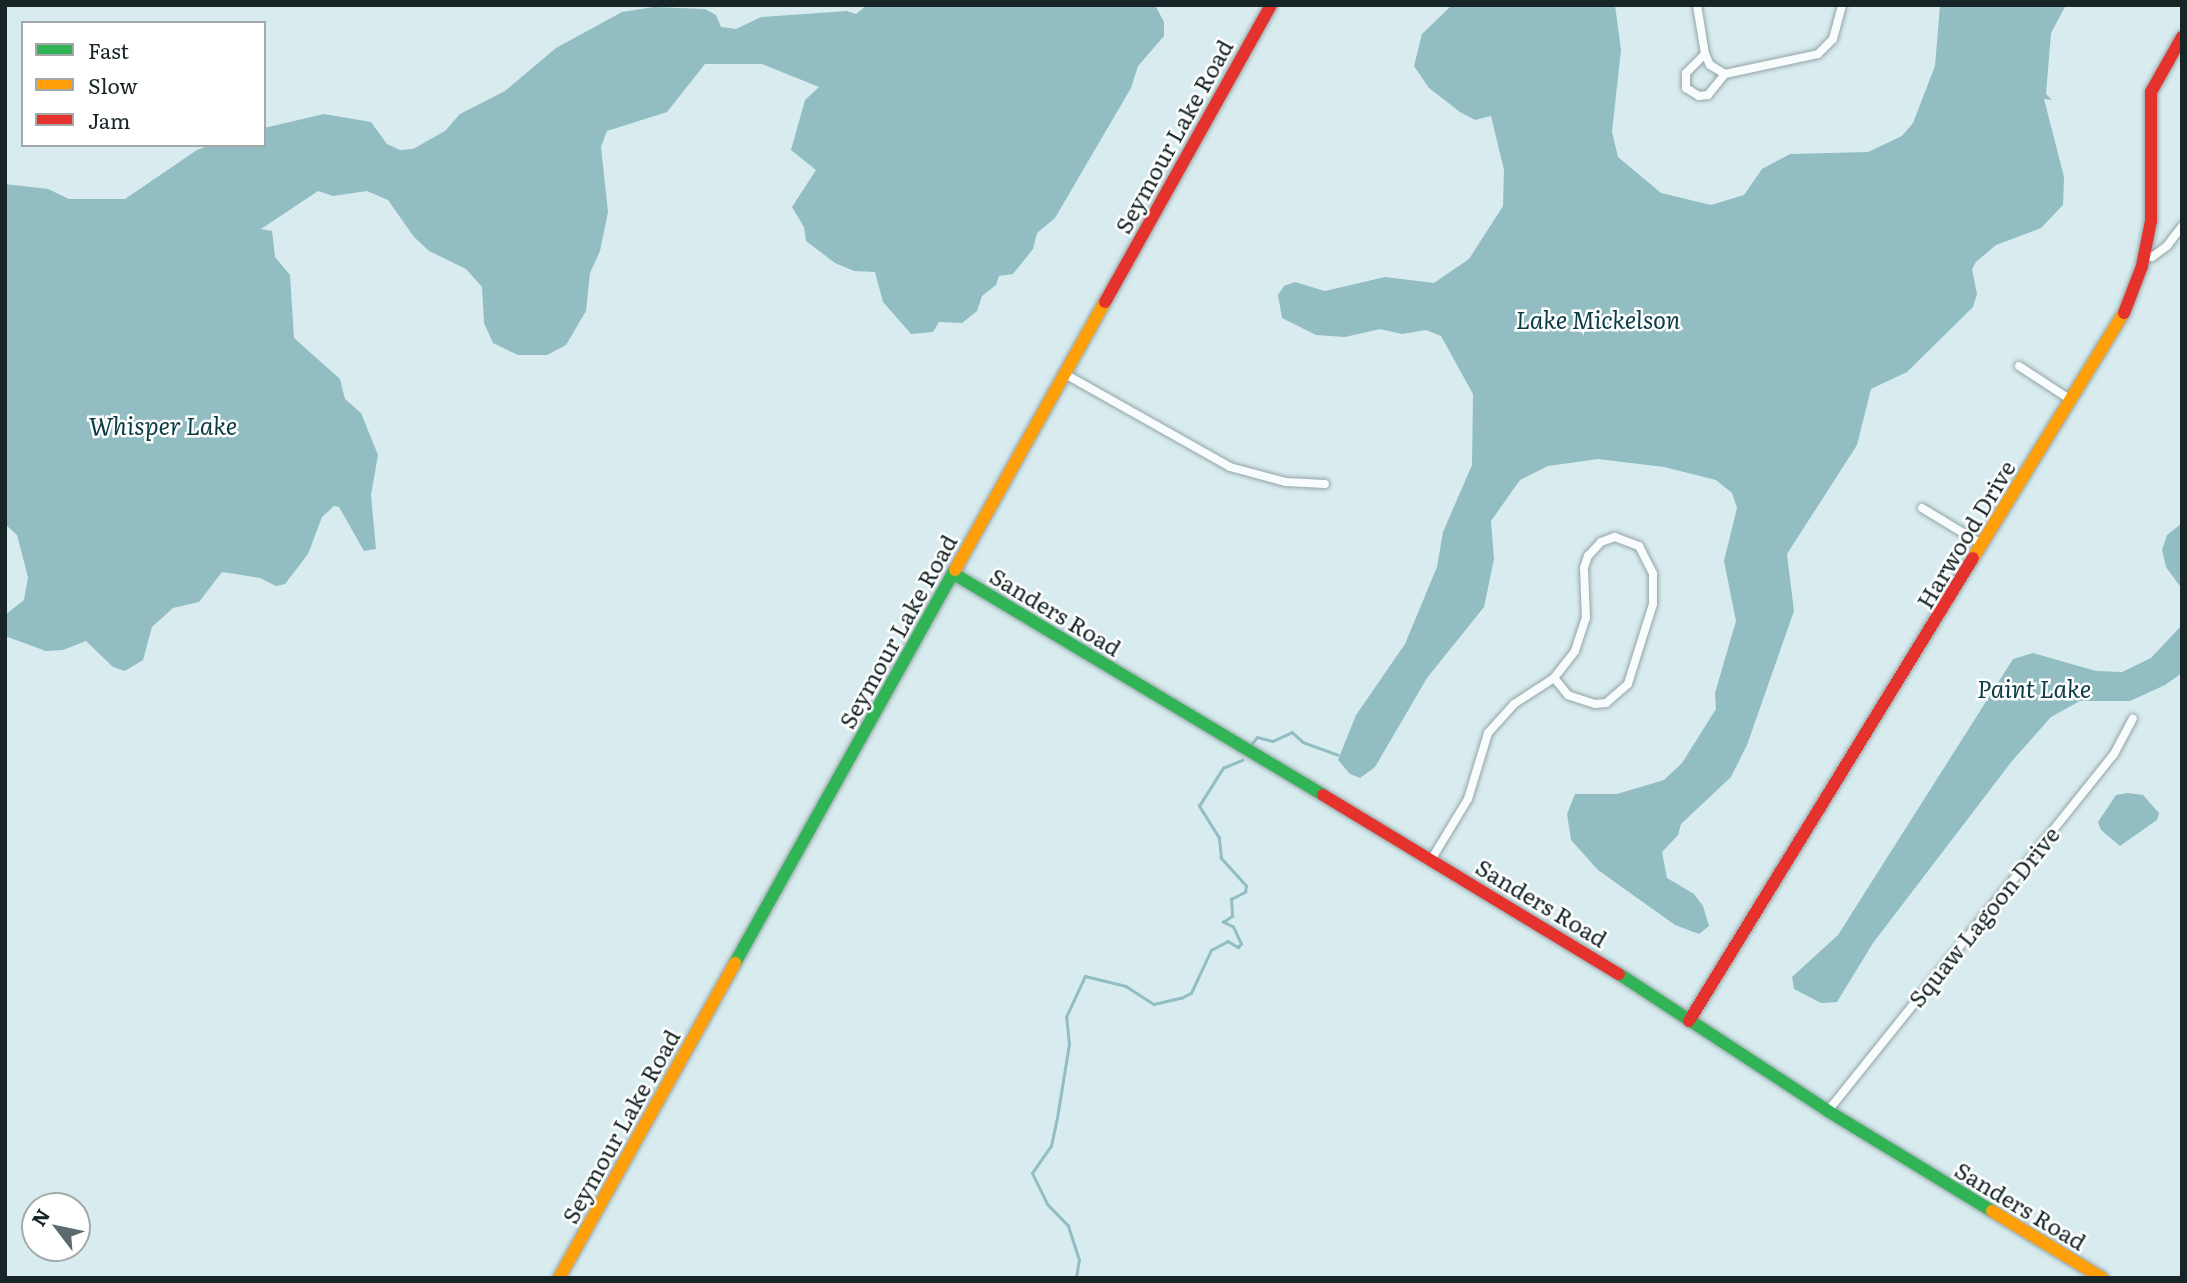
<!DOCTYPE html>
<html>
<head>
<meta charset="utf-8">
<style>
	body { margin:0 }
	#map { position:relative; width:2187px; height:1283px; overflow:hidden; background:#d8ecef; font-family:Literata,serif }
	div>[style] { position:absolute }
	.water>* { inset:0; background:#92bdc2 }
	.stream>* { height:2.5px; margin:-1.25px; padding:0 1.25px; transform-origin:1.25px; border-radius:1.25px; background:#92bdc2 }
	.roads { filter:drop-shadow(0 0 2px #94a4a6) drop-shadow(0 0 2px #94a4a6) }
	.street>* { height:8px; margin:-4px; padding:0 4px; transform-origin:4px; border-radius:4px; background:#f9fcfd }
	.fast>* { height:12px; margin:-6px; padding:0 6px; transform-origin:6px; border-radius:6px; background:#30b455 }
	.slow>* { height:12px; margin:-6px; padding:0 6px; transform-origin:6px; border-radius:6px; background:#ff9f0a }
	.jam>* { height:12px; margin:-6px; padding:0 6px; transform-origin:6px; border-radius:6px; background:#e5322d }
	span { translate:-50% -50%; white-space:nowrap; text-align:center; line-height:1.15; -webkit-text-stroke:5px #fff; paint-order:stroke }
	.street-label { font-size:23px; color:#182527 }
	.water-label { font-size:24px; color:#0b3e44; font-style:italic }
	.frame { position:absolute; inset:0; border:7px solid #182527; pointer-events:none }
	.legend { position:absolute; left:21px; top:21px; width:245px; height:126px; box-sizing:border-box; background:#fff; border:2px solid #a3a8a9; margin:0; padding:9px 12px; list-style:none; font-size:21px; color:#182527 }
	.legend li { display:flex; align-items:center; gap:14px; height:35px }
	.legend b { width:35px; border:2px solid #a3a8a9 }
	.north { position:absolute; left:21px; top:1192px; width:70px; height:70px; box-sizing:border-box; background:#fff; border:2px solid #a3a8a9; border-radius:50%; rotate:302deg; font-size:19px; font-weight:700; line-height:28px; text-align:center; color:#182527 }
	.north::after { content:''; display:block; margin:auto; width:24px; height:32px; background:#5b6b6d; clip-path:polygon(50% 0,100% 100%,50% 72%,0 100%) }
</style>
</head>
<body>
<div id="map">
	<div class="water">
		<div style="clip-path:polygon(867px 5px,1155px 5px,1164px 22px,1164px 36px,1138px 66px,1131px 88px,1055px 218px,1037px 233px,1033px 249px,1013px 274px,999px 276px,996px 285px,982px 296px,977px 311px,962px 323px,939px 322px,933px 332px,911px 334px,883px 302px,875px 272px,854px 271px,835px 263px,806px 241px,804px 227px,792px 207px,816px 170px,791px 150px,805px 100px,819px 87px,762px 64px,705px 64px,667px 112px,607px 131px,601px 147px,608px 212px,600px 251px,590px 273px,586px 311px,566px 345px,547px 355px,518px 355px,493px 343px,484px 323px,482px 287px,466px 269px,429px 251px,414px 237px,388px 200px,367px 191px,333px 196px,318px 191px,261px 229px,272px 231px,275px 257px,290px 275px,294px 338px,340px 379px,345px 399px,361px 413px,378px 455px,371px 495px,376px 549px,364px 551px,339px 507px,334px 506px,322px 517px,308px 554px,285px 584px,276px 586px,260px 578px,222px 572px,199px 602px,173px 608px,152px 627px,143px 660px,125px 671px,113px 667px,86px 641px,63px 650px,46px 651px,5px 636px,5px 615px,24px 600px,28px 577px,17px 535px,5px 524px,5px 184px,48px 189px,69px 199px,125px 199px,197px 150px,210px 145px,264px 145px,264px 128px,324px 114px,371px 122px,387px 144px,400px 150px,413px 149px,445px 131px,460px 114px,505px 91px,556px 48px,622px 12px,654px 7px,705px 9px,716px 15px,721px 27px,736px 29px,761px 17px,847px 11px,856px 14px)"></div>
		<div style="clip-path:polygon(1452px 5px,1615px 5px,1621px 50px,1612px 132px,1618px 157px,1661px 193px,1711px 205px,1744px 195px,1762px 169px,1790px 154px,1868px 152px,1902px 136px,1913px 123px,1935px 66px,1940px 5px,2066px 5px,2051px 33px,2046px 94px,2052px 100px,2044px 99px,2064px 177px,2063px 205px,2041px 228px,1996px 245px,1976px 262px,1972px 269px,1977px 294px,1973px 307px,1907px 372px,1871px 389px,1857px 445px,1787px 554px,1794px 611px,1747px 745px,1731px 777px,1681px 824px,1678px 835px,1662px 852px,1667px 878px,1694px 894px,1703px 906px,1709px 926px,1699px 934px,1675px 925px,1598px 870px,1571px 840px,1567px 814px,1575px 794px,1617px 794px,1664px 780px,1682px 763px,1716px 709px,1715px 693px,1736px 621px,1724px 561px,1737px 508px,1732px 493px,1716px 480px,1664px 467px,1598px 459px,1548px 466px,1520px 480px,1491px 521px,1494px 559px,1484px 607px,1427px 678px,1375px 767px,1360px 778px,1350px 774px,1338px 760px,1356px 715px,1405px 644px,1437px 567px,1443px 532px,1472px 465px,1473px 394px,1441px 336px,1426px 330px,1402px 334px,1380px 329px,1345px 337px,1316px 335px,1282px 318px,1278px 295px,1284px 286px,1295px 282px,1325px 291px,1385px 277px,1434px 283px,1469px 259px,1503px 206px,1504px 170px,1491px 116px,1475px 120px,1460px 112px,1429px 88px,1414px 66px,1422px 34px)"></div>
		<div style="clip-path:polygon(2182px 523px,2182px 589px,2166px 567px,2162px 550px,2167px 535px)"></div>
		<div style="clip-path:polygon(2182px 625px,2182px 673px,2165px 685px,2130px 701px,2080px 701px,2051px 717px,2012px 761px,1873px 943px,1837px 1002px,1821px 1003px,1794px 989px,1792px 977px,1838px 935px,2013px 659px,2033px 653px,2096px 671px,2122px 672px,2151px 658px)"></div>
		<div style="clip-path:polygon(2128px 793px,2143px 795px,2159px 813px,2157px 820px,2120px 846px,2101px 830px,2098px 822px,2116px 795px)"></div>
	</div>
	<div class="stream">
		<div style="left:1250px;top:746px;width:11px;rotate:-52deg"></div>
		<div style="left:1257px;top:737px;width:16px;rotate:14deg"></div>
		<div style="left:1273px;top:741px;width:21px;rotate:-25deg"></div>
		<div style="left:1292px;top:732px;width:15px;rotate:42deg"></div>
		<div style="left:1303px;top:742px;width:37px;rotate:20deg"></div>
		<div style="left:1076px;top:1278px;width:18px;rotate:-81deg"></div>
		<div style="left:1079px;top:1260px;width:36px;rotate:-108deg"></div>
		<div style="left:1068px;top:1226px;width:30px;rotate:-134deg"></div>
		<div style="left:1047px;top:1204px;width:34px;rotate:-116deg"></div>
		<div style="left:1032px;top:1173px;width:33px;rotate:-55deg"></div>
		<div style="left:1051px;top:1146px;width:29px;rotate:-78deg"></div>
		<div style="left:1057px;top:1118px;width:75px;rotate:-80.8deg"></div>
		<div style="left:1069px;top:1044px;width:27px;rotate:-96deg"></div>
		<div style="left:1066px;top:1017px;width:45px;rotate:-65.1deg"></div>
		<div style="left:1085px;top:976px;width:42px;rotate:13.7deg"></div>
		<div style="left:1126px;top:986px;width:33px;rotate:33deg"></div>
		<div style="left:1154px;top:1004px;width:28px;rotate:-13deg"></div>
		<div style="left:1181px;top:998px;width:11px;rotate:-27deg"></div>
		<div style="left:1191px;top:993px;width:47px;rotate:-65.1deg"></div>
		<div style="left:1211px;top:950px;width:19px;rotate:-28deg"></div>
		<div style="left:1228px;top:941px;width:12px;rotate:31deg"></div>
		<div style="left:1238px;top:947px;width:4px;rotate:-45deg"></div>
		<div style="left:1241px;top:944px;width:19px;rotate:-115deg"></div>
		<div style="left:1233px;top:927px;width:11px;rotate:-153deg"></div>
		<div style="left:1223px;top:922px;width:11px;rotate:-34deg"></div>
		<div style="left:1232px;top:916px;width:17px;rotate:-93deg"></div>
		<div style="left:1231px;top:899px;width:16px;rotate:-27deg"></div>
		<div style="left:1245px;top:892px;width:6px;rotate:-81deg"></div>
		<div style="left:1246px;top:886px;width:38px;rotate:-132deg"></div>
		<div style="left:1221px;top:858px;width:20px;rotate:-96deg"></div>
		<div style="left:1219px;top:838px;width:38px;rotate:-122deg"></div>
		<div style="left:1199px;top:806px;width:45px;rotate:-57.7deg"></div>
		<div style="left:1223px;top:768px;width:21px;rotate:-23deg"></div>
	</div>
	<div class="roads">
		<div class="street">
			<div style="left:1697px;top:5px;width:50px;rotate:80.7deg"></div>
			<div style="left:1705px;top:54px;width:12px;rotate:66deg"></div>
			<div style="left:1710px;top:65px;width:17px;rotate:31deg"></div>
			<div style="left:1725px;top:74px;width:95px;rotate:-12.1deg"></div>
			<div style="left:1818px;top:54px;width:21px;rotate:-45deg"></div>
			<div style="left:1833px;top:39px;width:35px;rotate:-75deg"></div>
			<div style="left:1705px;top:54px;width:27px;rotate:135deg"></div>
			<div style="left:1686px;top:73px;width:15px;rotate:90deg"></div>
			<div style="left:1686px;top:88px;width:15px;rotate:32deg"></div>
			<div style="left:1699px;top:96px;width:9px;rotate:-6deg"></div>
			<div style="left:1708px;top:95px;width:27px;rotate:-51deg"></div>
			<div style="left:2144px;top:256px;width:8px;rotate:7deg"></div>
			<div style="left:2152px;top:257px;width:19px;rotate:-36deg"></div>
			<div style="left:2167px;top:246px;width:25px;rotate:-53deg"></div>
			<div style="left:2019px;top:366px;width:62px;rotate:33.2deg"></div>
			<div style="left:1065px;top:374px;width:189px;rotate:29.4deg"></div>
			<div style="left:1230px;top:467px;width:58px;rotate:15deg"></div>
			<div style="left:1286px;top:482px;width:39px;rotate:3deg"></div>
			<div style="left:1922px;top:508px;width:71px;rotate:31.2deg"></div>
			<div style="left:1431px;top:860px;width:71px;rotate:-58.8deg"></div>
			<div style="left:1468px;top:799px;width:69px;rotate:-73.1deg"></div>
			<div style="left:1488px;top:733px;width:39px;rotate:-48deg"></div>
			<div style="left:1514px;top:704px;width:48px;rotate:-33deg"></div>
			<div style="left:1554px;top:678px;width:34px;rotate:-52deg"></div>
			<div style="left:1575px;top:651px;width:35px;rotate:-72deg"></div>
			<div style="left:1586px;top:618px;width:50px;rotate:-92.3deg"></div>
			<div style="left:1584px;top:568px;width:13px;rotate:-72deg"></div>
			<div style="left:1588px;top:556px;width:19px;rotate:-47deg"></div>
			<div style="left:1601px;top:542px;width:15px;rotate:-20deg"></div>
			<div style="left:1615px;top:537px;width:26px;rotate:21deg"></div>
			<div style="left:1639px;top:546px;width:31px;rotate:63deg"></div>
			<div style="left:1653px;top:574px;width:30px;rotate:90deg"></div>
			<div style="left:1653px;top:604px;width:84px;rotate:107.4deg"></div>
			<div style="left:1628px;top:684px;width:29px;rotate:139deg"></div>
			<div style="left:1606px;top:703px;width:11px;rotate:175deg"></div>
			<div style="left:1595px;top:704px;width:28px;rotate:-162deg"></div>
			<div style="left:1568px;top:695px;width:22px;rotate:-129deg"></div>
			<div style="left:1828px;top:1111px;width:457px;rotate:-51.3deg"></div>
			<div style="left:2114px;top:754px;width:40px;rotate:-62deg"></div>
		</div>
		<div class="fast">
			<div style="left:954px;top:574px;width:430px;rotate:30.9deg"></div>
			<div style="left:735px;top:963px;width:450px;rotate:-60.8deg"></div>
			<div style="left:1619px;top:974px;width:250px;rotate:33.2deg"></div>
			<div style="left:1828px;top:1111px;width:192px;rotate:31.4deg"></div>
		</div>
		<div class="slow">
			<div style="left:1973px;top:558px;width:288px;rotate:-58.4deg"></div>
			<div style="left:955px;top:570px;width:307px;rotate:-60.8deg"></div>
			<div style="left:1992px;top:1211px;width:129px;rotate:31.3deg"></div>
			<div style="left:559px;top:1278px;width:361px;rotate:-60.8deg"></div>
		</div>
		<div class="jam">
			<div style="left:1105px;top:302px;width:340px;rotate:-60.8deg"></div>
			<div style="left:2124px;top:313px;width:50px;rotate:-69deg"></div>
			<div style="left:2142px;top:266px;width:46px;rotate:-78.7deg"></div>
			<div style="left:2151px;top:221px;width:129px;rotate:-90deg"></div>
			<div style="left:2151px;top:92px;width:63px;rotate:-60.6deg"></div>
			<div style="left:1323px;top:795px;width:346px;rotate:31.2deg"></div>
			<div style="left:1689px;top:1021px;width:543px;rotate:-58.48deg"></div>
		</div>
	</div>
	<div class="street-label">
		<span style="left:1173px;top:136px;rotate:-61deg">Seymour Lake Road</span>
		<span style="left:1965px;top:534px;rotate:-59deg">Harwood Drive</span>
		<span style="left:1056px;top:611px;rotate:31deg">Sanders Road</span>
		<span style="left:897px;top:631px;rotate:-61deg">Seymour Lake Road</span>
		<span style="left:1542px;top:902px;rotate:31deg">Sanders Road</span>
		<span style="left:1983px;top:916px;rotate:-51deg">Squaw Lagoon Drive</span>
		<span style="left:620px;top:1126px;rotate:-61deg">Seymour Lake Road</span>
		<span style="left:2021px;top:1205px;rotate:31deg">Sanders Road</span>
	</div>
	<div class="water-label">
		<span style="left:1598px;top:319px">Lake Mickelson</span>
		<span style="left:163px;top:425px">Whisper Lake</span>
		<span style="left:2034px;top:688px">Paint Lake</span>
	</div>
	<div class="frame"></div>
	<ul class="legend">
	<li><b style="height:9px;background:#30b455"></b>Fast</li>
	<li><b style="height:9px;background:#ff9f0a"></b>Slow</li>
	<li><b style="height:9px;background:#e5322d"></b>Jam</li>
	</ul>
	<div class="north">N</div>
</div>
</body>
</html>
